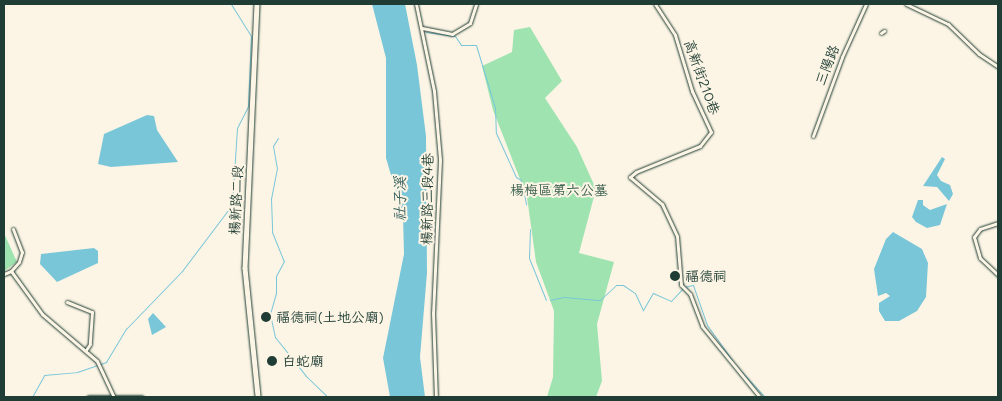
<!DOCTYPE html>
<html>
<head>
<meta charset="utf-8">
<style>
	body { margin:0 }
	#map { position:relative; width:1002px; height:401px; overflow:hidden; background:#fcf5e5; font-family:Mali,"LXGW WenKai TC",sans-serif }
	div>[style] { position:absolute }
	.green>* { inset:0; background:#9fe4b0 }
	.water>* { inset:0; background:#7ac6d9 }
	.stream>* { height:1px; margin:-0.5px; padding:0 0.5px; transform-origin:0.5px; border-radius:0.5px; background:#7ac6d9 }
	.roads { filter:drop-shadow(0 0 1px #1f3d34) drop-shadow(0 0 1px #1f3d34) }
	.minor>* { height:3px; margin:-1.5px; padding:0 1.5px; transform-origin:1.5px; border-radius:1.5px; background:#fcf5e5 }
	.secondary>* { height:4.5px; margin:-2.25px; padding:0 2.25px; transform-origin:2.25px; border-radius:2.25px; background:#fcf5e5 }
	.dots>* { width:14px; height:14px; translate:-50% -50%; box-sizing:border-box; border:2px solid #fcf5e5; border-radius:50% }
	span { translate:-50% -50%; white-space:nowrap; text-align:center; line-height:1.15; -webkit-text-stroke:4px #fcf5e5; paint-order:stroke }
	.street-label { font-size:14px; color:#1f3d34 }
	.park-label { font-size:14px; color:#395e4d }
	.poi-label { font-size:14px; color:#1f3d34 }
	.left { translate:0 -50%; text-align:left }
	.water-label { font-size:15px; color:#365f5d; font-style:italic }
	.frame { position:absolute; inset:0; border:5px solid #1f3d34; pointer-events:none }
</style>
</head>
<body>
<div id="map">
	<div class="green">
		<div style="clip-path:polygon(530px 27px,562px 81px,545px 98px,577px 147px,596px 189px,579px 253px,614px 262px,597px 324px,602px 381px,596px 397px,547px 397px,553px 377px,554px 311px,536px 262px,527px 197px,493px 110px,482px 66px,512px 52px,514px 30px)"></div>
		<div style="clip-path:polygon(4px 233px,17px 262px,4px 271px)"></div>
	</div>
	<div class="water">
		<div style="clip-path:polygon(372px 4px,405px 4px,417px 65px,426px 136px,427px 273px,420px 357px,425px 397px,390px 397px,383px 358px,404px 254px,403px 216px,386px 158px,386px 58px)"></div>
		<div style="clip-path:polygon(147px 115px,154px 116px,157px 130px,178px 162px,111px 167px,98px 164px,104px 134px)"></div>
		<div style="clip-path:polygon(942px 157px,945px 159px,937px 175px,941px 181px,950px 185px,953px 194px,949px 201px,937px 187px,923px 186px)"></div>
		<div style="clip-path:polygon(918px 200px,923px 200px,923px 205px,930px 210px,947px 204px,940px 225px,927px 228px,916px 222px,912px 217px)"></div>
		<div style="clip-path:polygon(893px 232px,922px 249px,928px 263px,926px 297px,917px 311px,899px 321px,885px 321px,879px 311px,879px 303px,890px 296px,886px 293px,878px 296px,874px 269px,886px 239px)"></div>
		<div style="clip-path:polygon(94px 248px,98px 251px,98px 263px,57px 282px,40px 264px,41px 254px)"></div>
		<div style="clip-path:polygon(153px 313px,166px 327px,152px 335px,148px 319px)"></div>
	</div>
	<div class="stream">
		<div style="left:426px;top:32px;width:29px;rotate:8deg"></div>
		<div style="left:455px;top:36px;width:11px;rotate:56deg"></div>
		<div style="left:461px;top:45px;width:15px"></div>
		<div style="left:476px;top:45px;width:66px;rotate:73.2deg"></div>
		<div style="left:495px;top:108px;width:25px;rotate:88deg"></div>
		<div style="left:496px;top:133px;width:48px;rotate:65.6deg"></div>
		<div style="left:516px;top:177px;width:6px;rotate:31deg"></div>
		<div style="left:521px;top:180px;width:25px;rotate:78deg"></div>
		<div style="left:278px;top:138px;width:9px;rotate:122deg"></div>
		<div style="left:273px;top:146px;width:22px;rotate:80deg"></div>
		<div style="left:277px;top:168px;width:31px;rotate:101deg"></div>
		<div style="left:271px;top:198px;width:34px;rotate:88deg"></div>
		<div style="left:272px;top:232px;width:31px;rotate:68deg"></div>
		<div style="left:284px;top:261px;width:17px;rotate:118deg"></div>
		<div style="left:276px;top:276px;width:17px;rotate:90deg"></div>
		<div style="left:276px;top:293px;width:22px;rotate:106deg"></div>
		<div style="left:270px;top:314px;width:24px;rotate:78deg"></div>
		<div style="left:275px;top:337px;width:50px;rotate:51.5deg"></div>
		<div style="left:306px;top:376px;width:30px;rotate:44deg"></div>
		<div style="left:530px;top:229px;width:29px;rotate:92deg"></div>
		<div style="left:529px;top:258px;width:45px;rotate:68deg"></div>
		<div style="left:550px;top:300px;width:14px;rotate:-12deg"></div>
		<div style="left:564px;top:297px;width:36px;rotate:5deg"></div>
		<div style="left:600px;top:300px;width:22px;rotate:-43deg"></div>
		<div style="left:616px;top:285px;width:7px"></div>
		<div style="left:623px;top:285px;width:14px;rotate:34deg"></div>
		<div style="left:635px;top:293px;width:19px;rotate:65deg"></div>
		<div style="left:643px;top:310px;width:20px;rotate:-60deg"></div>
		<div style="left:653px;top:293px;width:20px;rotate:24deg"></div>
		<div style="left:671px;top:301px;width:19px;rotate:-47deg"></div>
		<div style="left:684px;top:287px;width:9px;rotate:-13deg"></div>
		<div style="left:693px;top:285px;width:42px;rotate:70.7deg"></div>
		<div style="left:707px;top:325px;width:43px;rotate:54.5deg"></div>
		<div style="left:737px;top:367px;width:41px;rotate:47deg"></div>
		<div style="left:32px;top:397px;width:25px;rotate:-61deg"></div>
		<div style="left:44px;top:375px;width:33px;rotate:-5deg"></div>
		<div style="left:77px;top:372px;width:31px;rotate:-19deg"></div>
		<div style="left:106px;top:362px;width:39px;rotate:-59deg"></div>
		<div style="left:126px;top:329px;width:81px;rotate:-46deg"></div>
		<div style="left:182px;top:271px;width:83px;rotate:-52.9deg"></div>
		<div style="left:232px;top:205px;width:77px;rotate:-86.3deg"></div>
		<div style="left:237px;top:128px;width:25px;rotate:-63deg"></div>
		<div style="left:248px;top:106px;width:70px;rotate:-87.5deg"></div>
		<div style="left:251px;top:36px;width:38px;rotate:-122deg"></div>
	</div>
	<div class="roads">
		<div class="minor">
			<div style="left:416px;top:4px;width:89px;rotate:78.3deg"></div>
			<div style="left:434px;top:91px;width:69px;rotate:85deg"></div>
			<div style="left:440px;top:160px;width:153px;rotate:92.6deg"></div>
			<div style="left:433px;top:313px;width:84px;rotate:88deg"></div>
			<div style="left:655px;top:4px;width:37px;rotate:57deg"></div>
			<div style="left:675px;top:35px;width:59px;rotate:73.1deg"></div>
			<div style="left:692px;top:91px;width:45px;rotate:65.1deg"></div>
			<div style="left:711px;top:132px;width:18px;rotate:128deg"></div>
			<div style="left:700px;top:146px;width:69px;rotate:157.9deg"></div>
			<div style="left:636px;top:172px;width:8px;rotate:140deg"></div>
			<div style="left:630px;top:177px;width:42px;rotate:40.2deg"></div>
			<div style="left:662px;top:204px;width:35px;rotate:65deg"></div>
			<div style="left:677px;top:236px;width:49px;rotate:85.3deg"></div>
			<div style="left:681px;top:285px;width:13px;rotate:45deg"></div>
			<div style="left:690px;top:294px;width:34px;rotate:69deg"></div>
			<div style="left:702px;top:326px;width:92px;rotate:50.8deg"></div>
			<div style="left:906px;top:4px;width:47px;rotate:25.5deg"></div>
			<div style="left:948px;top:24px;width:43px;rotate:44.1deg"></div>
			<div style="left:979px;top:54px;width:23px;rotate:34deg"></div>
			<div style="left:422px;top:28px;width:31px;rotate:11deg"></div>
			<div style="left:452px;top:34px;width:21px;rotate:-31deg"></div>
			<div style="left:470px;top:23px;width:20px;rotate:-72deg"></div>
			<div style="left:881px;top:33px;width:4px;rotate:-34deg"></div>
			<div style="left:813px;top:136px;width:84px;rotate:-69.8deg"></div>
			<div style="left:842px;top:57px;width:58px;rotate:-65.6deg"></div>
			<div style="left:998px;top:223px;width:19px;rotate:162deg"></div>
			<div style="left:980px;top:229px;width:10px;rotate:127deg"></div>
			<div style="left:974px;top:237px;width:22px;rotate:74deg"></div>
			<div style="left:980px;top:258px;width:25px;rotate:43deg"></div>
			<div style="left:13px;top:229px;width:25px;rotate:69deg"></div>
			<div style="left:22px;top:252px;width:10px;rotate:107deg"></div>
			<div style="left:19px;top:262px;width:12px;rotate:132deg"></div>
			<div style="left:11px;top:271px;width:53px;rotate:54.2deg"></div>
			<div style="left:42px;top:314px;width:72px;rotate:40.5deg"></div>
			<div style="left:97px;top:361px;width:38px;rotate:65deg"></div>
			<div style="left:4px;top:274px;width:8px;rotate:-23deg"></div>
			<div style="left:67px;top:302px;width:27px;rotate:22deg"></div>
			<div style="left:92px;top:312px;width:32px;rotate:94deg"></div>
			<div style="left:90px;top:344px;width:7px;rotate:124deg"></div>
			<div style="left:88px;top:397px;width:54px"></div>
		</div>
		<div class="secondary">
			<div style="left:257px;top:4px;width:264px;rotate:92.6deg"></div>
			<div style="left:245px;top:268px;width:130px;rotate:84.2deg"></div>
		</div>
	</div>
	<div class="dots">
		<div style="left:675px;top:276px;background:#1f3d34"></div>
		<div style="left:266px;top:317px;background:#1f3d34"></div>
		<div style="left:272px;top:361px;background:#1f3d34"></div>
	</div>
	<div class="street-label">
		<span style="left:827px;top:65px;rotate:-69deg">三陽路</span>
		<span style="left:702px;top:77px;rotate:70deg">高新街210巷</span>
		<span style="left:427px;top:199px;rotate:-89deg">楊新路三段4巷</span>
		<span style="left:236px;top:200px;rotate:-87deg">楊新路二段</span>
	</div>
	<div class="park-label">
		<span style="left:559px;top:190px">楊梅區第六公墓</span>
	</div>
	<div class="poi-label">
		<span class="left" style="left:685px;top:276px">福德祠</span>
		<span class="left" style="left:276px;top:317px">福德祠(土地公廟)</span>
		<span class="left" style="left:282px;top:361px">白蛇廟</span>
	</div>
	<div class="water-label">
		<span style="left:400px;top:199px;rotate:-90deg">社子溪</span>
	</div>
	<div class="frame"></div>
</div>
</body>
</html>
